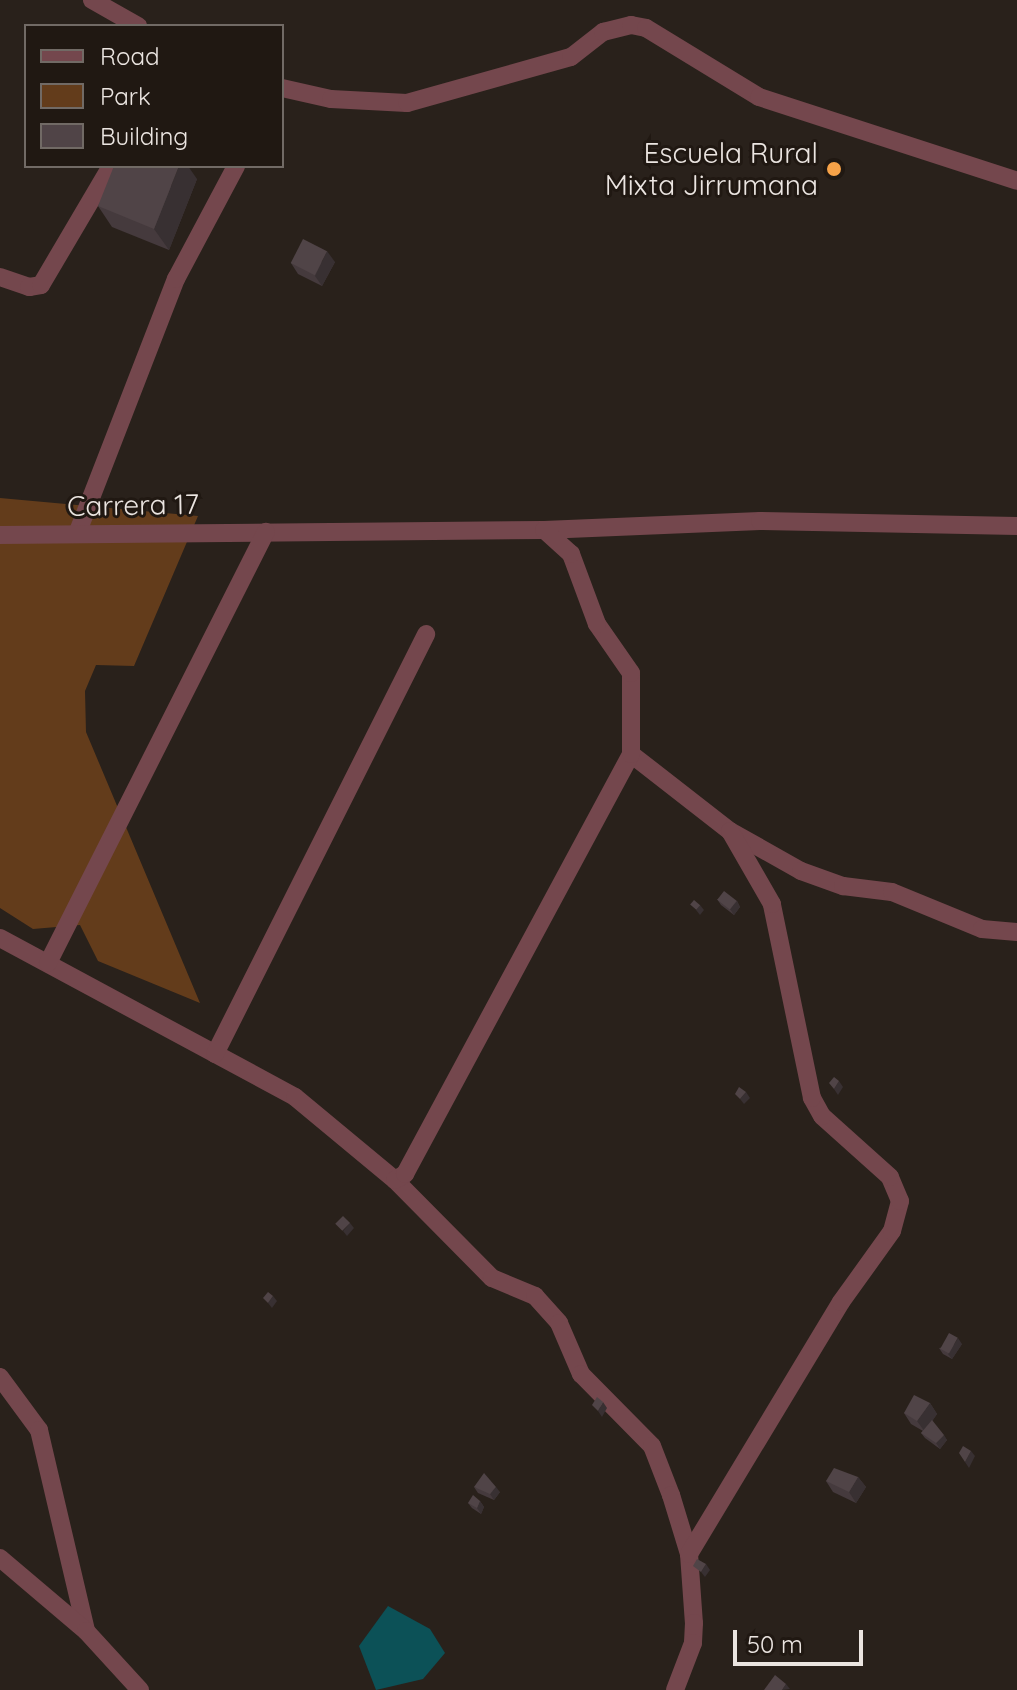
<!DOCTYPE html>
<html>
<head>
<meta charset="utf-8">
<style>
	body { margin:0 }
	#map { position:relative; width:1017px; height:1690px; overflow:hidden; background:#29211b; font-family:Quicksand,sans-serif }
	div>[style] { position:absolute }
	.green>* { inset:0; background:#633c1b }
	.water>* { inset:0; background:#0c5157 }
	.minor>* { height:18px; margin:-9px; padding:0 9px; transform-origin:9px; border-radius:9px; background:#74474d }
	.wall>* { inset:0; background:#453a3d }
	.shaded-wall>* { inset:0; background:#383032 }
	.building>* { inset:0; background:#504447; transform-origin:0 0 }
	.dots>* { width:22px; height:22px; translate:-50% -50%; box-sizing:border-box; border:4px solid #201812; border-radius:50% }
	span { translate:-50% -50%; white-space:nowrap; text-align:center; line-height:1.15; -webkit-text-stroke:6px #201812; paint-order:stroke }
	.poi-label { font-size:28px; color:#ebe5e1 }
	.right { translate:-100% -50%; text-align:right }
	.street-label { font-size:28px; color:#ebe5e1 }
	.legend { position:absolute; left:24px; top:24px; width:260px; height:144px; box-sizing:border-box; background:#201812; border:2px solid #716a65; margin:0; padding:10px 14px; list-style:none; font-size:24px; color:#ebe5e1 }
	.legend li { display:flex; align-items:center; gap:16px; height:40px }
	.legend b { width:40px; border:2px solid #716a65 }
	.scale { position:absolute; left:733px; top:1630px; width:130px; height:36px; box-sizing:border-box; border:4px solid #ebe5e1; border-top:0; padding-left:10px; font-size:24px; line-height:28px; white-space:nowrap; color:#ebe5e1; -webkit-text-stroke:6px #201812; paint-order:stroke }
</style>
</head>
<body>
<div id="map">
	<div class="green">
		<div style="clip-path:polygon(0 498px,198px 516px,134px 666px,96px 665px,85px 691px,86px 732px,200px 1003px,98px 961px,80px 925px,33px 929px,0 908px)"></div>
	</div>
	<div class="water">
		<div style="clip-path:polygon(388px 1606px,430px 1629px,445px 1653px,423px 1679px,376px 1690px,359px 1646px)"></div>
	</div>
	<div class="minor">
		<div style="left:92px;top:0;width:53px;rotate:29.5deg"></div>
		<div style="left:282px;top:88px;width:50px;rotate:12.7deg"></div>
		<div style="left:331px;top:99px;width:76px;rotate:3deg"></div>
		<div style="left:407px;top:103px;width:170px;rotate:-15.7deg"></div>
		<div style="left:571px;top:57px;width:41px;rotate:-38deg"></div>
		<div style="left:603px;top:32px;width:29px;rotate:-14deg"></div>
		<div style="left:631px;top:25px;width:15px;rotate:11deg"></div>
		<div style="left:646px;top:28px;width:132px;rotate:31.4deg"></div>
		<div style="left:759px;top:97px;width:271px;rotate:18deg"></div>
		<div style="left:0;top:277px;width:31px;rotate:19deg"></div>
		<div style="left:29px;top:287px;width:12px;rotate:-9deg"></div>
		<div style="left:41px;top:285px;width:138px;rotate:-59.5deg"></div>
		<div style="left:77px;top:534px;width:274px;rotate:-68.8deg"></div>
		<div style="left:176px;top:279px;width:128px;rotate:-62deg"></div>
		<div style="left:0;top:535px;width:544px;rotate:-0.53deg"></div>
		<div style="left:544px;top:530px;width:216px;rotate:-2.4deg"></div>
		<div style="left:760px;top:521px;width:257px;rotate:1.1deg"></div>
		<div style="left:631px;top:754px;width:125px;rotate:37.9deg"></div>
		<div style="left:730px;top:831px;width:81px;rotate:29.4deg"></div>
		<div style="left:801px;top:871px;width:45px;rotate:19.7deg"></div>
		<div style="left:843px;top:886px;width:49px;rotate:7deg"></div>
		<div style="left:892px;top:892px;width:97px;rotate:22.3deg"></div>
		<div style="left:982px;top:929px;width:35px;rotate:5deg"></div>
		<div style="left:0;top:938px;width:335px;rotate:28.3deg"></div>
		<div style="left:295px;top:1097px;width:130px;rotate:39.7deg"></div>
		<div style="left:395px;top:1180px;width:138px;rotate:45.3deg"></div>
		<div style="left:492px;top:1278px;width:47px;rotate:22.7deg"></div>
		<div style="left:535px;top:1296px;width:36px;rotate:48deg"></div>
		<div style="left:559px;top:1323px;width:56px;rotate:66.7deg"></div>
		<div style="left:581px;top:1374px;width:101px;rotate:45.4deg"></div>
		<div style="left:652px;top:1446px;width:53px;rotate:68.8deg"></div>
		<div style="left:671px;top:1495px;width:62px;rotate:73deg"></div>
		<div style="left:689px;top:1554px;width:69px;rotate:85.9deg"></div>
		<div style="left:694px;top:1623px;width:20px;rotate:93deg"></div>
		<div style="left:693px;top:1643px;width:50px;rotate:111deg"></div>
		<div style="left:48px;top:963px;width:483px;rotate:-63.2deg"></div>
		<div style="left:215px;top:1054px;width:470px;rotate:-63.3deg"></div>
		<div style="left:395px;top:1180px;width:12px;rotate:-31deg"></div>
		<div style="left:405px;top:1174px;width:477px;rotate:-61.7deg"></div>
		<div style="left:631px;top:754px;width:81px;rotate:-90deg"></div>
		<div style="left:631px;top:673px;width:60px;rotate:-124.8deg"></div>
		<div style="left:597px;top:624px;width:75px;rotate:-110.4deg"></div>
		<div style="left:571px;top:554px;width:36px;rotate:-138deg"></div>
		<div style="left:0;top:1377px;width:66px;rotate:53.7deg"></div>
		<div style="left:39px;top:1430px;width:206px;rotate:76.8deg"></div>
		<div style="left:689px;top:1554px;width:294px;rotate:-58.9deg"></div>
		<div style="left:841px;top:1302px;width:87px;rotate:-54.3deg"></div>
		<div style="left:892px;top:1231px;width:31px;rotate:-75deg"></div>
		<div style="left:900px;top:1201px;width:26px;rotate:-113deg"></div>
		<div style="left:890px;top:1177px;width:91px;rotate:-138.1deg"></div>
		<div style="left:822px;top:1116px;width:21px;rotate:-119deg"></div>
		<div style="left:812px;top:1098px;width:198px;rotate:-101.7deg"></div>
		<div style="left:772px;top:904px;width:84px;rotate:-119.9deg"></div>
		<div style="left:0;top:1558px;width:113px;rotate:40.3deg"></div>
		<div style="left:86px;top:1631px;width:80px;rotate:47.5deg"></div>
	</div>
	<div class="wall">
		<div style="clip-path:polygon(197px 179px,169px 250px,112px 227px,98px 206px)"></div>
		<div style="clip-path:polygon(335px 262px,322px 286px,298px 274px,291px 263px)"></div>
		<div style="clip-path:polygon(717px 899px,737px 901px,740px 907px,734px 915px,721px 905px)"></div>
		<div style="clip-path:polygon(962px 1344px,952px 1359px,943px 1354px,939px 1348px)"></div>
		<div style="clip-path:polygon(930px 1403px,937px 1414px,932px 1421px,947px 1440px,940px 1449px,925px 1438px,921px 1433px,923px 1431px,911px 1424px,904px 1413px)"></div>
		<div style="clip-path:polygon(858px 1477px,866px 1487px,856px 1503px,833px 1492px,826px 1481px)"></div>
		<div style="clip-path:polygon(474px 1487px,500px 1492px,494px 1500px,478px 1493px)"></div>
		<div style="clip-path:polygon(480px 1501px,484px 1507px,481px 1514px,472px 1508px,468px 1503px)"></div>
	</div>
	<div class="shaded-wall">
		<div style="clip-path:polygon(179px 166px,188px 166px,197px 179px,169px 250px,154px 229px)"></div>
		<div style="clip-path:polygon(327px 251px,335px 262px,322px 286px,315px 276px)"></div>
		<div style="clip-path:polygon(737px 901px,740px 907px,734px 915px,730px 909px)"></div>
		<div style="clip-path:polygon(700px 905px,704px 910px,700px 915px,696px 910px)"></div>
		<div style="clip-path:polygon(839px 1081px,843px 1087px,838px 1095px,834px 1089px)"></div>
		<div style="clip-path:polygon(746px 1092px,750px 1098px,744px 1104px,740px 1099px)"></div>
		<div style="clip-path:polygon(350px 1223px,354px 1228px,347px 1236px,343px 1231px)"></div>
		<div style="clip-path:polygon(273px 1296px,277px 1301px,272px 1308px,268px 1303px)"></div>
		<div style="clip-path:polygon(958px 1338px,962px 1344px,952px 1359px,948px 1354px)"></div>
		<div style="clip-path:polygon(603px 1402px,607px 1408px,602px 1417px,598px 1411px)"></div>
		<div style="clip-path:polygon(930px 1403px,937px 1414px,925px 1432px,917px 1421px)"></div>
		<div style="clip-path:polygon(944px 1435px,947px 1440px,940px 1449px,936px 1443px)"></div>
		<div style="clip-path:polygon(971px 1451px,975px 1456px,969px 1468px,965px 1462px)"></div>
		<div style="clip-path:polygon(858px 1477px,866px 1487px,856px 1503px,849px 1492px)"></div>
		<div style="clip-path:polygon(496px 1487px,500px 1492px,494px 1500px,490px 1494px)"></div>
		<div style="clip-path:polygon(480px 1501px,484px 1507px,481px 1514px,477px 1508px)"></div>
		<div style="clip-path:polygon(706px 1564px,710px 1570px,705px 1577px,701px 1572px)"></div>
		<div style="clip-path:polygon(786px 1684px,790px 1689px,782px 1690px)"></div>
	</div>
	<div class="building">
		<div style="clip-path:polygon(114px 166px,179px 166px,154px 229px,98px 206px)"></div>
		<div style="left:303px;top:239px;width:27px;height:27px;rotate:27deg"></div>
		<div style="left:724px;top:891px;width:16px;height:11px;rotate:38deg"></div>
		<div style="left:694px;top:900px;width:8px;height:6px;rotate:40deg"></div>
		<div style="clip-path:polygon(834px 1077px,839px 1081px,834px 1089px,829px 1083px)"></div>
		<div style="clip-path:polygon(739px 1087px,746px 1092px,740px 1099px,735px 1094px)"></div>
		<div style="left:343px;top:1216px;width:10px;height:11px;rotate:45deg"></div>
		<div style="clip-path:polygon(268px 1292px,273px 1296px,268px 1303px,263px 1298px)"></div>
		<div style="left:949px;top:1333px;width:10px;height:18px;rotate:29deg"></div>
		<div style="clip-path:polygon(914px 1395px,930px 1403px,917px 1421px,904px 1413px)"></div>
		<div style="clip-path:polygon(597px 1397px,603px 1402px,598px 1411px,592px 1405px)"></div>
		<div style="clip-path:polygon(932px 1420px,944px 1435px,936px 1443px,921px 1433px)"></div>
		<div style="clip-path:polygon(963px 1446px,971px 1451px,965px 1462px,959px 1453px)"></div>
		<div style="clip-path:polygon(834px 1468px,858px 1477px,849px 1492px,826px 1481px)"></div>
		<div style="clip-path:polygon(484px 1473px,496px 1487px,490px 1494px,474px 1487px)"></div>
		<div style="clip-path:polygon(473px 1495px,480px 1501px,477px 1508px,468px 1503px)"></div>
		<div style="clip-path:polygon(697px 1559px,706px 1564px,701px 1572px,693px 1566px)"></div>
		<div style="clip-path:polygon(775px 1675px,786px 1684px,782px 1690px,764px 1690px)"></div>
	</div>
	<div class="dots">
		<div style="left:834px;top:169px;background:#f6a248"></div>
	</div>
	<div class="poi-label">
		<span class="right" style="left:818px;top:169px">Escuela Rural<br>Mixta Jirrumana</span>
	</div>
	<div class="street-label">
		<span style="left:133px;top:505px;rotate:-1deg">Carrera 17</span>
	</div>
	<ul class="legend">
	<li><b style="height:10px;background:#74474d"></b>Road</li>
	<li><b style="height:22px;background:#633c1b"></b>Park</li>
	<li><b style="height:22px;background:#504447"></b>Building</li>
	</ul>
	<div class="scale">50 m</div>
</div>
</body>
</html>
